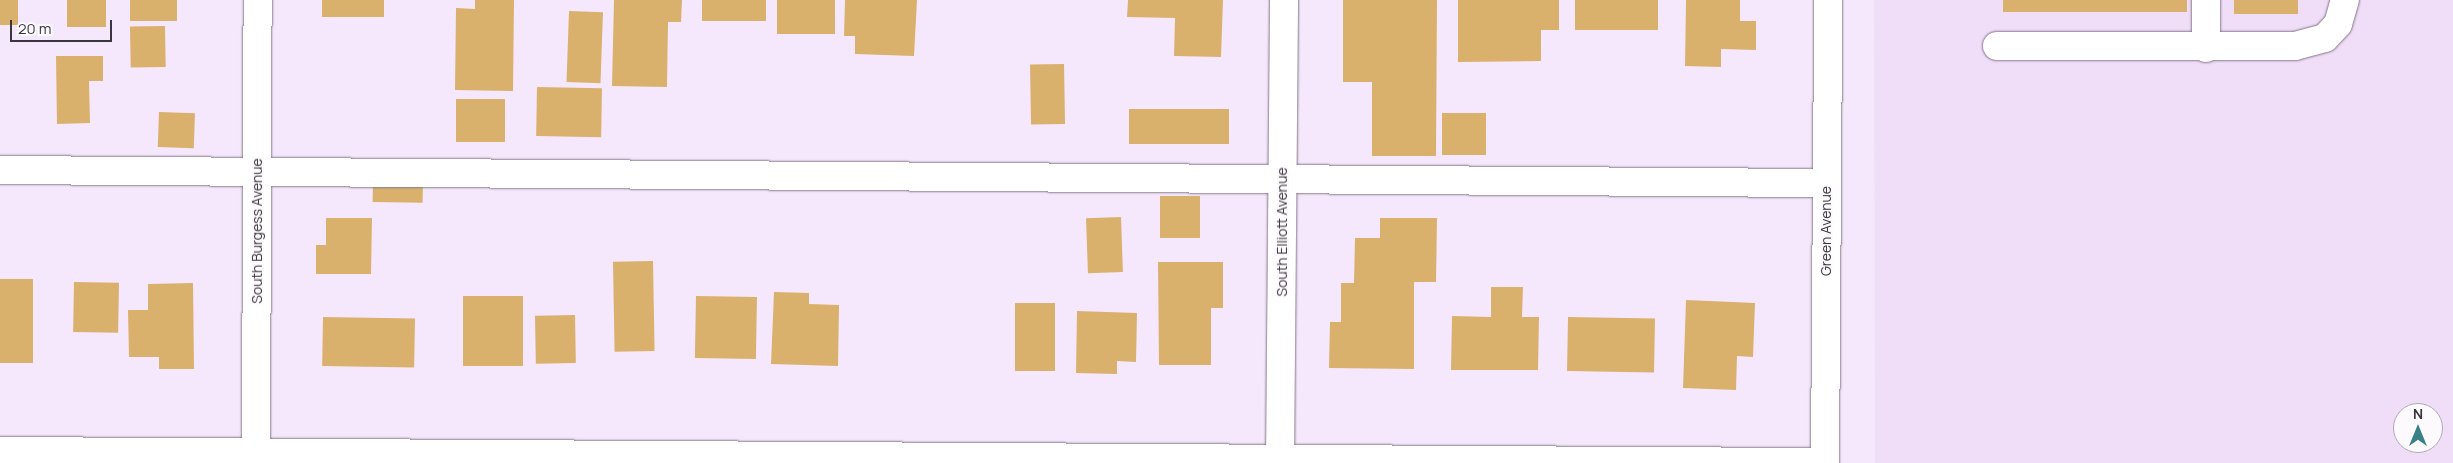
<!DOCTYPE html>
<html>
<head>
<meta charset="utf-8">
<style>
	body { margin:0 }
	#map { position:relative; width:2453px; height:463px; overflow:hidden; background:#f6e8fc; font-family:Manrope,sans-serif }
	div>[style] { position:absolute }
	.built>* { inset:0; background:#f0ddf8 }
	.building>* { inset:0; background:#dab06d; transform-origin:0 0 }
	.roads { filter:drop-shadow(0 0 1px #837788) drop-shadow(0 0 1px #837788) }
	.minor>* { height:28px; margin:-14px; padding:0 14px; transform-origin:14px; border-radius:14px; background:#fff }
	span { translate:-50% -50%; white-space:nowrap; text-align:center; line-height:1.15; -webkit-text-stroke:4px #fdfafe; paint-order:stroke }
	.street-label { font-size:14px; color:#3b353d }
	.north { position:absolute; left:2393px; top:403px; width:50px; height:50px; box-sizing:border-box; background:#fdfafe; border:1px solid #afabb1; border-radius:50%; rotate:0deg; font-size:14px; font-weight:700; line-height:20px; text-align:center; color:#3b353d }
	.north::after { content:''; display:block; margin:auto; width:18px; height:22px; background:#398187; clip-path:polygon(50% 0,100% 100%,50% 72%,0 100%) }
	.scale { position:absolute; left:10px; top:20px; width:102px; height:22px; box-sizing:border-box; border:2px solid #3b353d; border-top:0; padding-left:6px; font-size:15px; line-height:18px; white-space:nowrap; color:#3b353d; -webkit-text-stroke:4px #fdfafe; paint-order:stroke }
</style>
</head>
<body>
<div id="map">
	<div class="built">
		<div style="clip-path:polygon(evenodd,1874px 0,2453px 0,2453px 463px,1875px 463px,1874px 0,2403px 413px,2433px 413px,2433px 443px,2403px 443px,2403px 413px)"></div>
	</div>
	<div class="building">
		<div style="left:0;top:0;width:18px;height:25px"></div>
		<div style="left:67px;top:0;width:39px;height:27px"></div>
		<div style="left:130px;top:0;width:47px;height:21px"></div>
		<div style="left:322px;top:0;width:62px;height:17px"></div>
		<div style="clip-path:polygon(475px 0,514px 0,513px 91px,455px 90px,456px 8px,475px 9px)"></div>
		<div style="clip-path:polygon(614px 0,682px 0,681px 22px,668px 22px,667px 87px,612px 86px)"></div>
		<div style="left:702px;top:0;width:64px;height:21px"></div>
		<div style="left:777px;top:0;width:58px;height:34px"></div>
		<div style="clip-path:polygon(845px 0,917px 0,914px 56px,855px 54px,855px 36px,844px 36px)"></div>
		<div style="clip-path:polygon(1128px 0,1223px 0,1221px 57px,1174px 56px,1175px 18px,1127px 17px)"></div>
		<div style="clip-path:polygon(1343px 0,1437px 0,1436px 156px,1372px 156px,1372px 82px,1343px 82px)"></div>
		<div style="clip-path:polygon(1458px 0,1559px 0,1559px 30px,1541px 30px,1541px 61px,1458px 62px)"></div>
		<div style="left:1575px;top:0;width:83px;height:30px"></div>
		<div style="clip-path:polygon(1686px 0,1740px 0,1740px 21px,1756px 21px,1756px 50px,1721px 49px,1721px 67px,1685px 66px)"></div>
		<div style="left:2003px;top:0;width:184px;height:12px"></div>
		<div style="left:2234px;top:0;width:64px;height:14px"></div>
		<div style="left:569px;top:11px;width:34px;height:71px;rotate:2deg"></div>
		<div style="left:165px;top:26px;width:41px;height:35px;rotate:89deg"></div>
		<div style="clip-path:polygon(56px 56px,103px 56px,103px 81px,89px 81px,90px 123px,57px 124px)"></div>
		<div style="left:1064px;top:64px;width:60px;height:34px;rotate:89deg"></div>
		<div style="left:537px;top:87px;width:65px;height:49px;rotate:1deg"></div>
		<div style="left:456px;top:99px;width:49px;height:43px"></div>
		<div style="left:1229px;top:109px;width:35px;height:100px;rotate:90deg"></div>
		<div style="left:159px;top:112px;width:36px;height:35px;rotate:2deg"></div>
		<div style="left:1442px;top:113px;width:44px;height:42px"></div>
		<div style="left:373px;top:179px;width:50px;height:23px;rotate:1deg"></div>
		<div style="left:1200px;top:196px;width:42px;height:40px;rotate:90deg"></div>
		<div style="left:1121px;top:217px;width:55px;height:35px;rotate:88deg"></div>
		<div style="clip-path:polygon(326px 218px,372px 218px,371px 274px,316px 274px,316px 245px,326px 245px)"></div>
		<div style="clip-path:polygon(1380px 218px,1437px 218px,1436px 282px,1414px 282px,1414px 369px,1329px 368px,1330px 322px,1341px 322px,1341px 283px,1354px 283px,1355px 238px,1380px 238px)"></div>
		<div style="left:653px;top:261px;width:90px;height:40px;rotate:89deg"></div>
		<div style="clip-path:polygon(1158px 262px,1223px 262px,1223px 308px,1211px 308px,1211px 365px,1159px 365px)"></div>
		<div style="left:0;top:279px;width:33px;height:84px"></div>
		<div style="left:74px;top:282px;width:45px;height:50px;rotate:1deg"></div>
		<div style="clip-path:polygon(193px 283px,194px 369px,159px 369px,159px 357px,129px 357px,128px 310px,148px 310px,148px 284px)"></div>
		<div style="clip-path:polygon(1491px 287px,1523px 287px,1522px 317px,1539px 317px,1538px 370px,1451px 370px,1452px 316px,1491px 317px)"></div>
		<div style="clip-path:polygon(774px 292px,809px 293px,809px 304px,839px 305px,838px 366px,771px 364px)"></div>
		<div style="left:523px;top:296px;width:70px;height:60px;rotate:90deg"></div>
		<div style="left:696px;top:296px;width:61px;height:62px;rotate:1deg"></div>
		<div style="clip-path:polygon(1686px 300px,1755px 303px,1753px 357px,1737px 356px,1736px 390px,1683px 388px)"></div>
		<div style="left:1015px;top:303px;width:40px;height:68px"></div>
		<div style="clip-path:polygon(1077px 311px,1137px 313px,1136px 362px,1117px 361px,1117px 374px,1076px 373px)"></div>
		<div style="left:575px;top:315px;width:48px;height:40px;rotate:89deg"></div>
		<div style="left:323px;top:317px;width:92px;height:49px;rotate:1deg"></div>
		<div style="left:1568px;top:317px;width:87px;height:54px;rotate:1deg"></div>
	</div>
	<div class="roads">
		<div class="minor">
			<div style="left:1997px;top:46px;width:298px"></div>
			<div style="left:2295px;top:46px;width:31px;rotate:-15deg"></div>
			<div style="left:2325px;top:38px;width:19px;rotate:-47deg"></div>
			<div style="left:2338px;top:24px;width:25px;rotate:-74deg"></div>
			<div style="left:2206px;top:48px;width:48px;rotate:-90deg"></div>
			<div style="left:0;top:170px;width:1826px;rotate:0.41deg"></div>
			<div style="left:0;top:451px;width:1825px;rotate:0.35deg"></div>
			<div style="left:256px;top:463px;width:463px;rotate:-89.8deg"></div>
			<div style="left:1280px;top:463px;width:463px;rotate:-89.5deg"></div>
			<div style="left:1825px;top:463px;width:463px;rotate:-89.6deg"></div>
		</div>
	</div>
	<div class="street-label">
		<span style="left:257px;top:231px;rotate:-90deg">South Burgess Avenue</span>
		<span style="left:1826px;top:231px;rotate:-90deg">Green Avenue</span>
		<span style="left:1282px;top:232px;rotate:-90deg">South Elliott Avenue</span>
	</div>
	<div class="north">N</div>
	<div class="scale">20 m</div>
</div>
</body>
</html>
